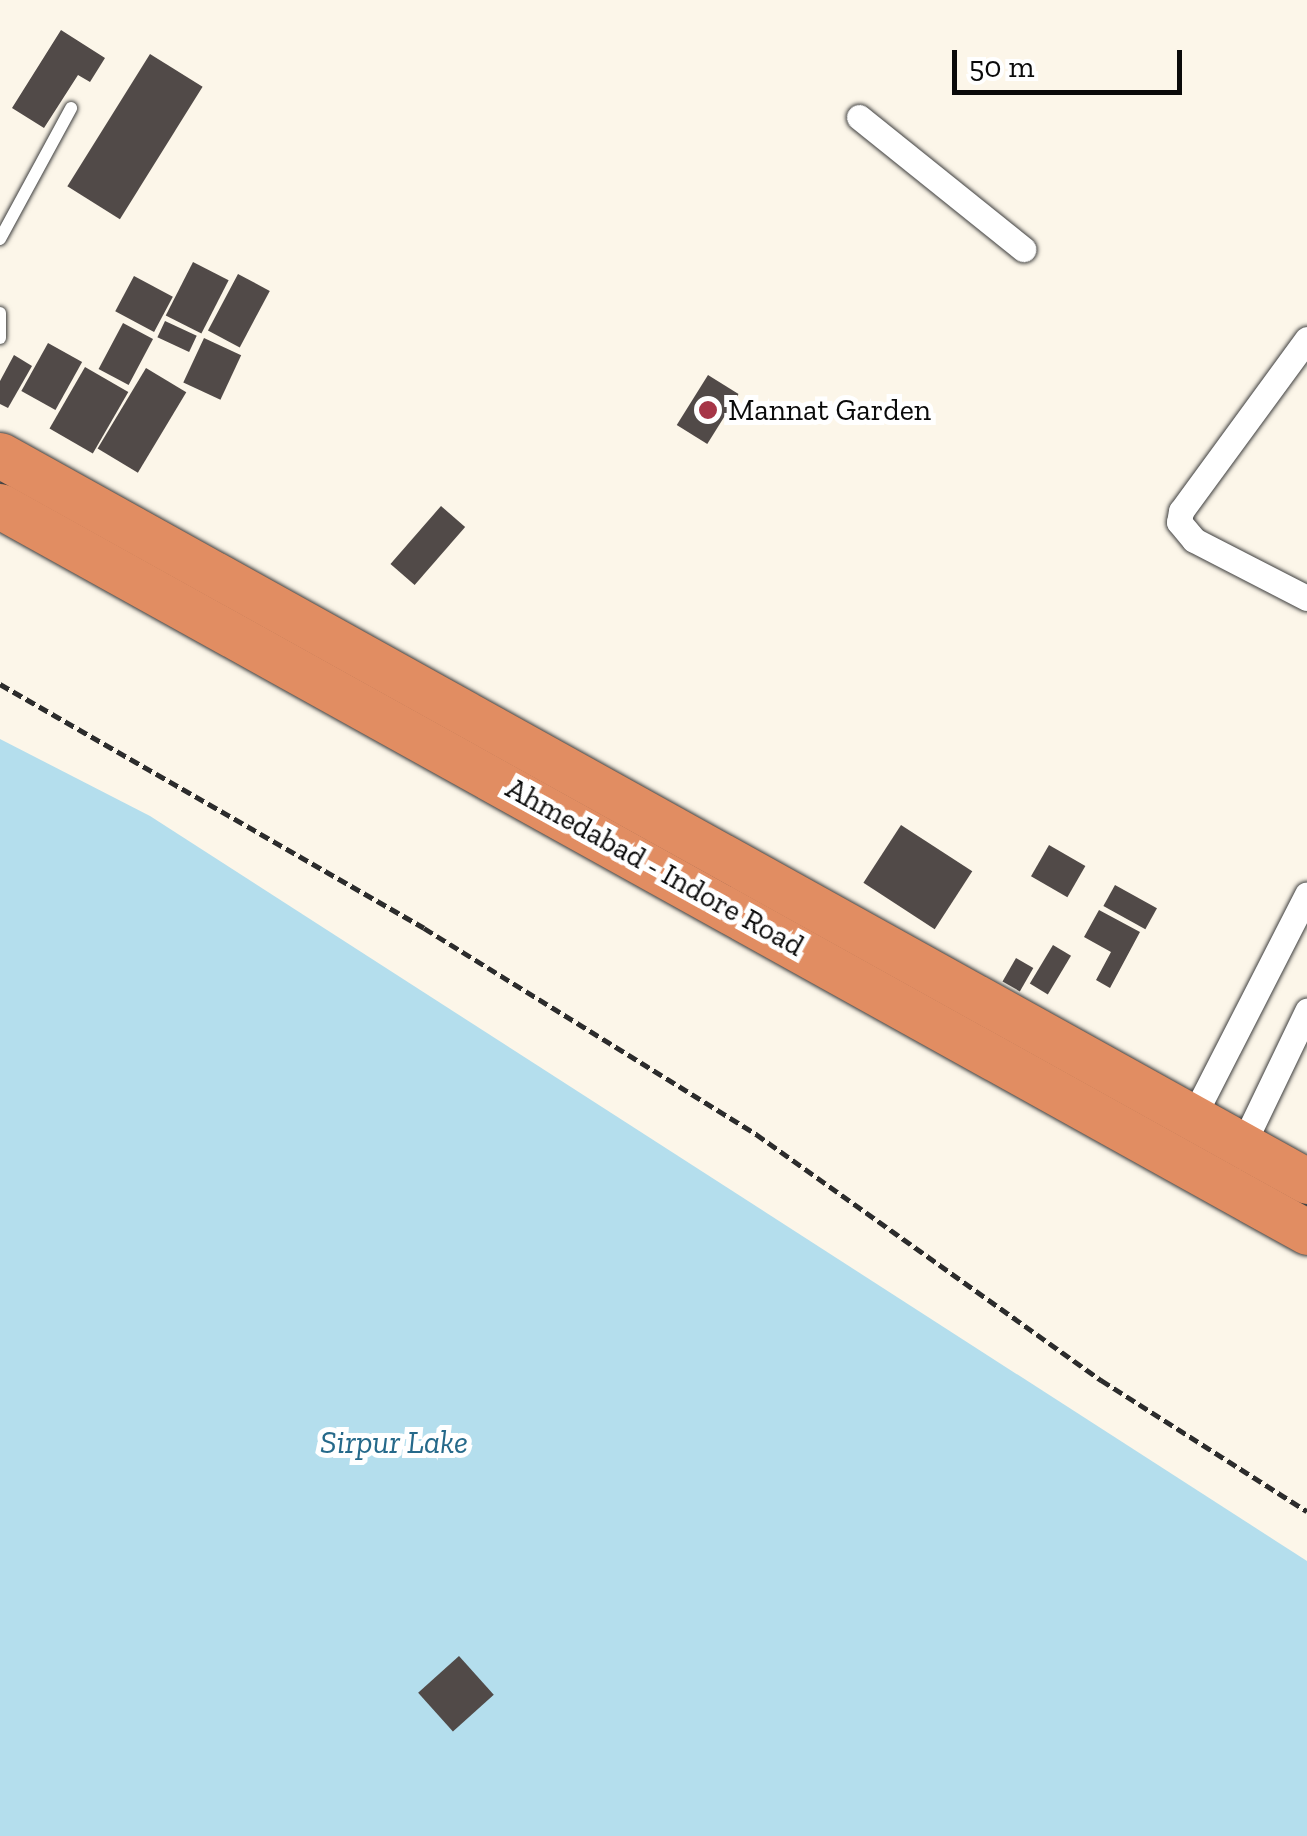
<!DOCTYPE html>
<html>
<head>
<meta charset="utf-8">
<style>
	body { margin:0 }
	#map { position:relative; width:1307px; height:1836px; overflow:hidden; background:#fcf6e9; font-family:"Zilla Slab",serif }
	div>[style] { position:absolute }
	.water>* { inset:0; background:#b4deed }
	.building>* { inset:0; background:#514a48; transform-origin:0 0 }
	.path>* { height:5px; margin-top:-2.5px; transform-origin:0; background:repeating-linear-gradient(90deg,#2c2c2c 0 10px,transparent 0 15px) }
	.roads { filter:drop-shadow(0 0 2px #3d3d3d) drop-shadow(0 0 2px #3d3d3d) }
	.lane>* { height:12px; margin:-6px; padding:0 6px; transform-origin:6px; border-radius:6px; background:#fff }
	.street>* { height:25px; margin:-12.5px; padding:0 12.5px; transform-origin:12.5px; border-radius:12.5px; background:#fff }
	.highway>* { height:45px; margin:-22.5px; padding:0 22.5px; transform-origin:22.5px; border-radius:22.5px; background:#e18d62 }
	.dots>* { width:28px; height:28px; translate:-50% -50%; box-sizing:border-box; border:5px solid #fff; border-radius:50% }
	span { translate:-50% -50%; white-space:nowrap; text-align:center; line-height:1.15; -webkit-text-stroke:10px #fff; paint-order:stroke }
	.poi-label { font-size:30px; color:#0a0a0a }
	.left { translate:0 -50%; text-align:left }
	.street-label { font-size:30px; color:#0a0a0a }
	.water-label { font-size:32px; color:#25698a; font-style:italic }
	.scale { position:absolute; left:952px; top:50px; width:230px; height:45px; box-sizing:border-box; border:5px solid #0a0a0a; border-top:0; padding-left:12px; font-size:30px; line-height:35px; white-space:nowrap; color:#0a0a0a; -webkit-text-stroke:8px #fff; paint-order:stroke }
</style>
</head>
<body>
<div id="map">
	<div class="water">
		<div style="clip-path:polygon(0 739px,150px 816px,1307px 1561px,1307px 1836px,0 1836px)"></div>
	</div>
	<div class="building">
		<div style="clip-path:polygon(61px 30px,105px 58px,90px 82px,78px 75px,44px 128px,12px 108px)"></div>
		<div style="left:150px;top:54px;width:62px;height:156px;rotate:32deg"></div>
		<div style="left:193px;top:262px;width:40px;height:60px;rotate:27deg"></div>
		<div style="left:238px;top:274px;width:36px;height:64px;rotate:28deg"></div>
		<div style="left:134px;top:276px;width:44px;height:40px;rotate:28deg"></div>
		<div style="left:165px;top:321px;width:35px;height:18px;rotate:25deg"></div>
		<div style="left:123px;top:323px;width:34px;height:52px;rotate:28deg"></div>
		<div style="left:204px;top:338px;width:41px;height:49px;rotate:25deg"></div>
		<div style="left:48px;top:343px;width:39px;height:55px;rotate:29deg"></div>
		<div style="clip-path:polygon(14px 355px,32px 366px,8px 408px,0 404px,0 381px)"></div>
		<div style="left:85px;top:367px;width:50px;height:71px;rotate:30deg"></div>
		<div style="left:146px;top:368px;width:47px;height:94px;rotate:31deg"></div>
		<div style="left:708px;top:375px;width:36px;height:59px;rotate:32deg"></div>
		<div style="left:441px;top:506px;width:32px;height:77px;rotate:41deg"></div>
		<div style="left:901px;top:825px;width:85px;height:69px;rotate:33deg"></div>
		<div style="left:1049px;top:845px;width:42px;height:36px;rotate:30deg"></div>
		<div style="left:1115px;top:885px;width:48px;height:24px;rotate:29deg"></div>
		<div style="clip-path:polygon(1099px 910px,1140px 932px,1110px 988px,1096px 980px,1111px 952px,1084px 937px)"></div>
		<div style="left:1053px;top:945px;width:21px;height:45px;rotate:31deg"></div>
		<div style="left:1016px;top:958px;width:20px;height:27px;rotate:30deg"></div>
		<div style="left:459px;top:1656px;width:52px;height:55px;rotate:48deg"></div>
	</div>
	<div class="path">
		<div style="left:0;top:684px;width:489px;rotate:29.9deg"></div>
		<div style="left:424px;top:928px;width:391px;rotate:31.8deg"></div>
		<div style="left:756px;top:1134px;width:424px;rotate:35.5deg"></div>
		<div style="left:1101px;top:1380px;width:244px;rotate:32.5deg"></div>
	</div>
	<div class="roads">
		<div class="lane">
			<div style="left:0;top:239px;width:149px;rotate:-61.5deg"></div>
			<div style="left:0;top:313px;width:25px;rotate:90deg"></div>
		</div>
		<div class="street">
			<div style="left:859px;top:117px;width:211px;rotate:38.8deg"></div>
			<div style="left:1307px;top:339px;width:213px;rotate:126.2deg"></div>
			<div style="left:1181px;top:511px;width:11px;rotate:100deg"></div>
			<div style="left:1179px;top:522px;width:23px;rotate:50deg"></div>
			<div style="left:1194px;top:540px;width:127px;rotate:27.2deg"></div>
			<div style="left:1193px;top:1117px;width:250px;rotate:-62.9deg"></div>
			<div style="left:1243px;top:1144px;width:148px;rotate:-64.3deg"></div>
		</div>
		<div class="highway">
			<div style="left:0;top:455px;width:1495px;rotate:29.05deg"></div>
			<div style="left:0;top:506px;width:1495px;rotate:29.05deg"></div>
		</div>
	</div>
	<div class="dots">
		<div style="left:708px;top:410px;background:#a63547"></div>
	</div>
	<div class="poi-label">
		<span class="left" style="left:728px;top:410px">Mannat Garden</span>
	</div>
	<div class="street-label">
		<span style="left:655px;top:867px;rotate:29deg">Ahmedabad - Indore Road</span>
	</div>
	<div class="water-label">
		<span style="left:394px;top:1442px">Sirpur Lake</span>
	</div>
	<div class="scale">50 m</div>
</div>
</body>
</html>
